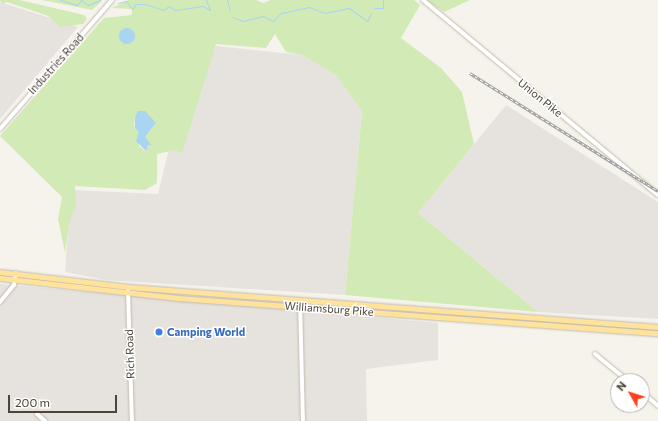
<!DOCTYPE html>
<html>
<head>
<meta charset="utf-8">
<style>
	body { margin:0 }
	#map { position:relative; width:658px; height:421px; overflow:hidden; background:#f6f3ec; font-family:Commissioner,sans-serif }
	div>[style] { position:absolute }
	.industrial>* { inset:0; background:#e6e2dd }
	.green>* { inset:0; background:#d2eab5 }
	.water>* { inset:0; background:#a9d4f2 }
	.round { border-radius:50% }
	.stream>* { height:1px; margin:-0.5px; padding:0 0.5px; transform-origin:0.5px; border-radius:0.5px; background:#a9d4f2 }
	.roads { filter:drop-shadow(0 0 1px #c2bbae) drop-shadow(0 0 1px #c2bbae) }
	.minor>* { height:4px; margin:-2px; padding:0 2px; transform-origin:2px; border-radius:2px; background:#fff }
	.major>* { height:5px; margin:-2.5px; padding:0 2.5px; transform-origin:2.5px; border-radius:2.5px; background:#ffe39c }
	.rail>* { height:2.5px; margin-top:-1.25px; transform-origin:0; background:repeating-linear-gradient(90deg,#fff 0 3px,#9a9a9a 0 6px); box-sizing:border-box; border-block:1px solid #9a9a9a }
	.dots>* { width:11px; height:11px; translate:-50% -50%; box-sizing:border-box; border:2px solid #fff; border-radius:50% }
	span { translate:-50% -50%; white-space:nowrap; text-align:center; line-height:1.15; -webkit-text-stroke:3px #fff; paint-order:stroke }
	.street-label { font-size:11px; color:#4b4439 }
	.shop-label { font-size:11px; color:#366cbe; font-weight:700 }
	.left { translate:0 -50%; text-align:left }
	.north { position:absolute; left:610px; top:373px; width:40px; height:40px; box-sizing:border-box; background:#fff; border:1px solid #b7b4b0; border-radius:50%; rotate:309deg; font-size:11px; font-weight:700; line-height:16px; text-align:center; color:#4b4439 }
	.north::after { content:''; display:block; margin:auto; width:14px; height:18px; background:#fc3f1d; clip-path:polygon(50% 0,100% 100%,50% 72%,0 100%) }
	.scale { position:absolute; left:8px; top:395px; width:109px; height:18px; box-sizing:border-box; border:2px solid #4b4439; border-top:0; padding-left:5px; font-size:12px; line-height:14px; white-space:nowrap; color:#4b4439; -webkit-text-stroke:3px #fff; paint-order:stroke }
</style>
</head>
<body>
<div id="map">
	<div class="industrial">
		<div style="clip-path:polygon(0 2px,78px 27px,0 119px)"></div>
		<div style="clip-path:polygon(216px 46px,302px 55px,336px 75px,362px 111px,345px 295px,107px 280px,65px 272px,71px 190px,158px 194px,168px 153px)"></div>
		<div style="clip-path:polygon(506px 105px,658px 202px,658px 319px,538px 312px,418px 213px)"></div>
		<div style="clip-path:polygon(0 284px,438px 323px,438px 360px,366px 369px,367px 421px,0 421px)"></div>
	</div>
	<div class="green">
		<div style="clip-path:polygon(0 0,20px 0,84px 15px,87px 19px,83px 24px,60px 27px,48px 16px,7px 2px,2px 4px)"></div>
		<div style="clip-path:polygon(42px 0,101px 0,102px 1px,92px 10px)"></div>
		<div style="clip-path:polygon(evenodd,128px 0,256px 0,263px 3px,271px 0,414px 0,420px 5px,401px 38px,441px 68px,462px 92px,474px 144px,418px 213px,538px 312px,345px 295px,362px 111px,336px 75px,302px 55px,286px 52px,275px 34px,266px 48px,216px 44px,182px 153px,175px 150px,157px 154px,157px 183px,145px 190px,75px 186px,76px 208px,70px 219px,65px 253px,58px 219px,62px 197px,0 136px,104px 18px,132px 15px,132px 9px,112px 8px,128px 0,141px 112px,156px 123px,145px 137px,151px 147px,148px 145px,145px 151px,139px 146px,139px 131px,134px 126px,135px 116px,141px 112px)"></div>
		<div style="clip-path:polygon(426px 0,470px 0,444px 12px)"></div>
	</div>
	<div class="water">
		<div class="round" style="left:119px;top:28px;width:16px;height:16px"></div>
		<div style="clip-path:polygon(138px 111px,145px 111px,156px 123px,145px 137px,152px 146px,148px 145px,146px 151px,136px 141px,139px 132px,135px 128px,135px 117px)"></div>
	</div>
	<div class="stream">
		<div style="left:60px;top:0;width:18px;rotate:16deg"></div>
		<div style="left:77px;top:5px;width:6px;rotate:-51deg"></div>
		<div style="left:81px;top:0;width:9px;rotate:36deg"></div>
		<div style="left:88px;top:5px;width:13px;rotate:-23deg"></div>
		<div style="left:227px;top:0;width:11px;rotate:75deg"></div>
		<div style="left:118px;top:3px;width:8px;rotate:-14deg"></div>
		<div style="left:126px;top:1px;width:10px;rotate:53deg"></div>
		<div style="left:132px;top:9px;width:6px;rotate:-51deg"></div>
		<div style="left:136px;top:4px;width:9px"></div>
		<div style="left:145px;top:4px;width:19px;rotate:18deg"></div>
		<div style="left:163px;top:10px;width:7px;rotate:-34deg"></div>
		<div style="left:169px;top:6px;width:7px;rotate:34deg"></div>
		<div style="left:175px;top:10px;width:28px;rotate:-8deg"></div>
		<div style="left:203px;top:6px;width:8px;rotate:30deg"></div>
		<div style="left:210px;top:10px;width:11px;rotate:-112deg"></div>
		<div style="left:374px;top:8px;width:9px"></div>
		<div style="left:383px;top:8px;width:8px;rotate:-90deg"></div>
		<div style="left:232px;top:17px;width:12px;rotate:20deg"></div>
		<div style="left:243px;top:21px;width:21px;rotate:-14deg"></div>
		<div style="left:263px;top:16px;width:11px;rotate:27deg"></div>
		<div style="left:273px;top:21px;width:11px;rotate:-45deg"></div>
		<div style="left:281px;top:13px;width:29px;rotate:-12deg"></div>
		<div style="left:309px;top:7px;width:17px;rotate:21deg"></div>
		<div style="left:325px;top:13px;width:25px;rotate:-12deg"></div>
		<div style="left:349px;top:8px;width:22px;rotate:36deg"></div>
		<div style="left:367px;top:21px;width:9px;rotate:-63deg"></div>
	</div>
	<div class="roads">
		<div class="minor">
			<div style="left:423px;top:0;width:305px;rotate:39.7deg"></div>
			<div style="left:0;top:129px;width:171px;rotate:-49deg"></div>
			<div style="left:128px;top:290px;width:131px;rotate:88.3deg"></div>
			<div style="left:300px;top:300px;width:121px;rotate:88.6deg"></div>
			<div style="left:0;top:302px;width:22px;rotate:-51deg"></div>
			<div style="left:14px;top:285px;width:12px;rotate:-81deg"></div>
			<div style="left:595px;top:354px;width:43px;rotate:39.3deg"></div>
			<div style="left:642px;top:392px;width:21px;rotate:41deg"></div>
			<div style="left:37px;top:414px;width:11px;rotate:41deg"></div>
		</div>
		<div class="major">
			<div style="left:0;top:272px;width:130px;rotate:6.6deg"></div>
			<div style="left:129px;top:287px;width:531px;rotate:4.32deg"></div>
			<div style="left:0;top:278px;width:179px;rotate:6.4deg"></div>
			<div style="left:178px;top:298px;width:481px;rotate:4.2deg"></div>
		</div>
	</div>
	<div class="rail">
		<div style="left:470px;top:73px;width:222px;rotate:32.1deg"></div>
	</div>
	<div class="dots">
		<div style="left:159px;top:332px;background:#3f7fe0"></div>
	</div>
	<div class="street-label">
		<span style="left:56px;top:64px;rotate:-48deg">Industries Road</span>
		<span style="left:540px;top:98px;rotate:39deg">Union Pike</span>
		<span style="left:329px;top:309px;rotate:4deg">Williamsburg Pike</span>
		<span style="left:130px;top:354px;rotate:-92deg">Rich Road</span>
	</div>
	<div class="shop-label">
		<span class="left" style="left:167px;top:332px">Camping World</span>
	</div>
	<div class="north">N</div>
	<div class="scale">200 m</div>
</div>
</body>
</html>
